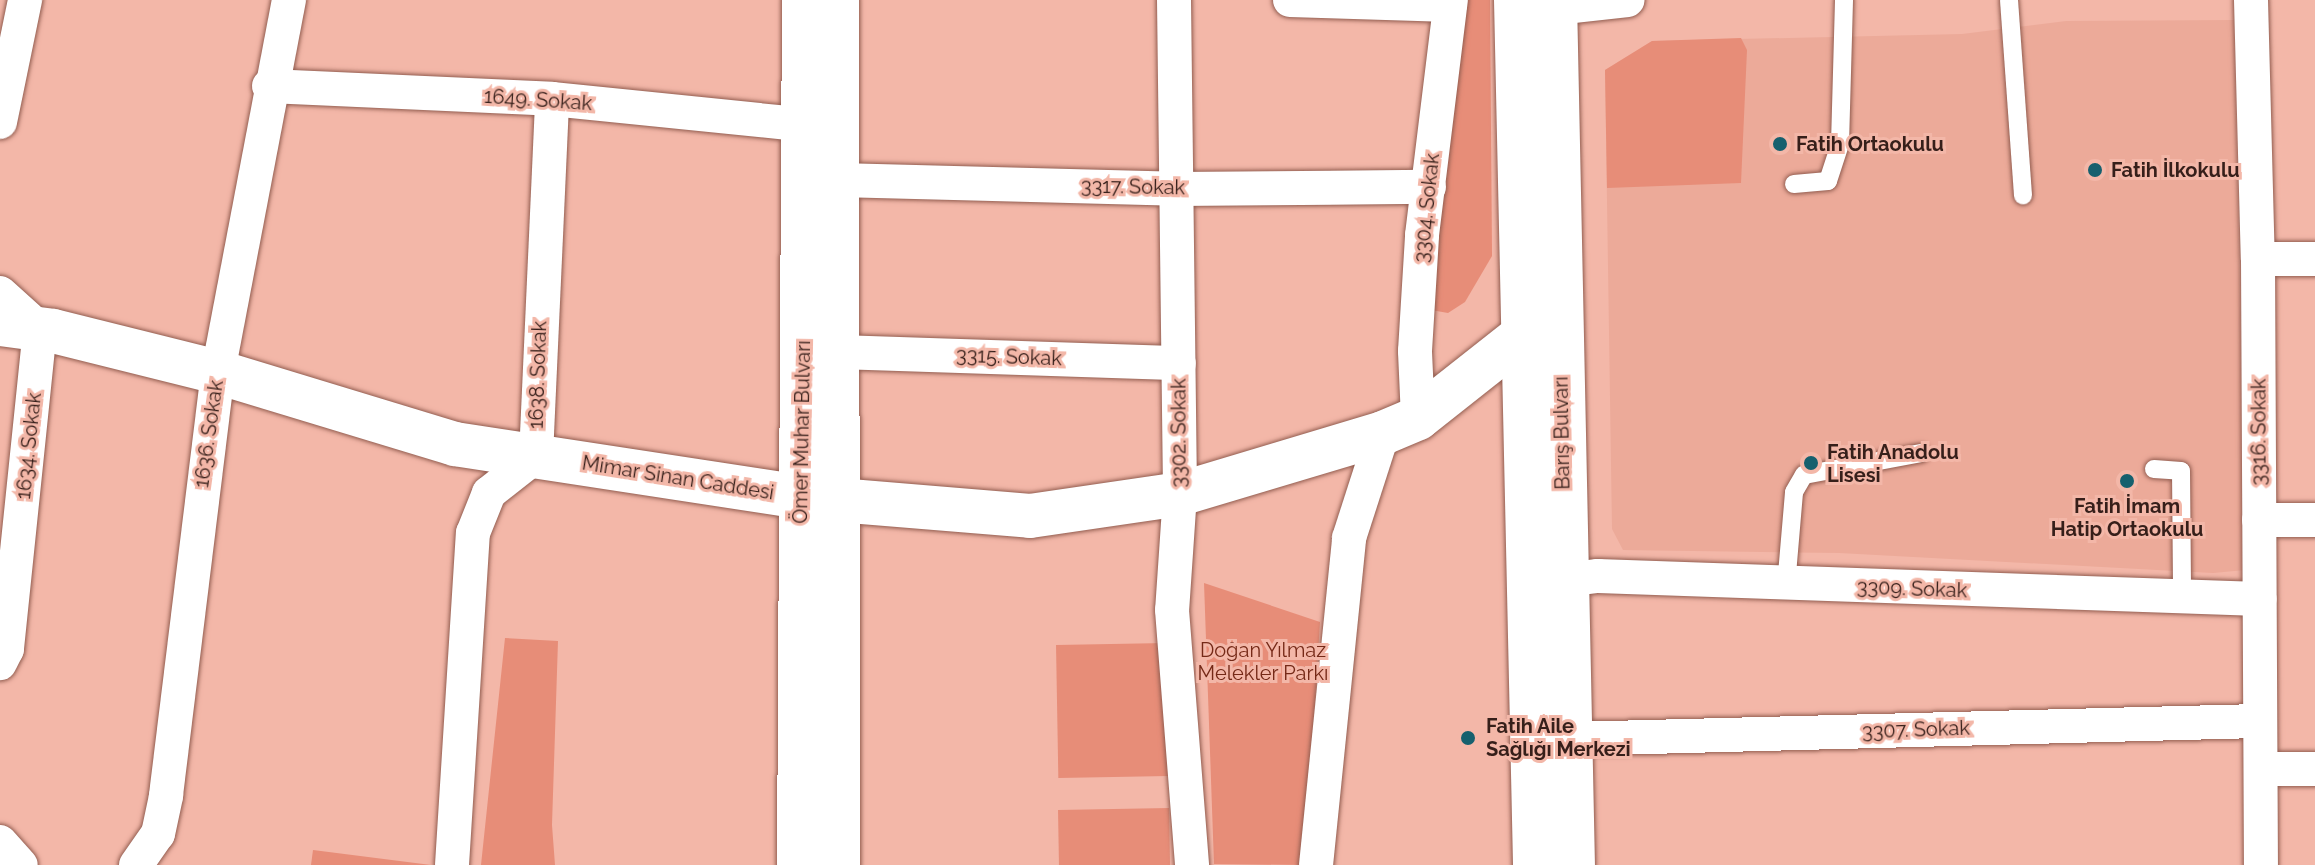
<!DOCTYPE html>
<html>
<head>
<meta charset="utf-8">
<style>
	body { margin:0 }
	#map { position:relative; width:2315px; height:865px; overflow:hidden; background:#f3b7a8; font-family:Raleway,sans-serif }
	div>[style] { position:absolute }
	.built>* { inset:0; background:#ecaa99 }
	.green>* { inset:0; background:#e78d78; transform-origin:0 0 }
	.roads { filter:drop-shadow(0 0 2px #925d50) drop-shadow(0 0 2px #925d50) }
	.lane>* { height:18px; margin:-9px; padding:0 9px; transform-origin:9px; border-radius:9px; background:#fff }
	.street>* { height:34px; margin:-17px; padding:0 17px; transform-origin:17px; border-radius:17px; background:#fff }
	.secondary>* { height:44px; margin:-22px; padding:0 22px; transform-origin:22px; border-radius:22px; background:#fff }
	.dots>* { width:22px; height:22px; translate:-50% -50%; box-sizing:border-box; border:4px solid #f3b7a8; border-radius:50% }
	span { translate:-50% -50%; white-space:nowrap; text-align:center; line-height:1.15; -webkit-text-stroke:6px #f3b7a8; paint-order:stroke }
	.street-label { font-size:20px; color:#361f1a }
	.poi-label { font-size:20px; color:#361f1a; font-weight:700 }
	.left { translate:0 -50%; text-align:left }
	.park-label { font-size:20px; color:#752917 }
</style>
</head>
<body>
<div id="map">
	<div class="built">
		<div style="clip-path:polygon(2234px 20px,2245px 570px,2213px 573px,1839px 553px,1623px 550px,1612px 529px,1605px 70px,1652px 41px,1962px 34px,2066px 21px)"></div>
	</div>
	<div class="green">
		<div style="clip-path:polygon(1464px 0,1490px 0,1492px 256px,1465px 302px,1448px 313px,1431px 310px)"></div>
		<div style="clip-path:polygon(1741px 38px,1747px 50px,1741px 183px,1607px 188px,1605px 70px,1652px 41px)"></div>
		<div style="clip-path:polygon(1204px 583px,1320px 622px,1305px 865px,1214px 864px)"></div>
		<div style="clip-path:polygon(505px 638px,558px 641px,552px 825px,555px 865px,481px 865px)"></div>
		<div style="left:1166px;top:643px;width:133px;height:110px;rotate:89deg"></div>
		<div style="left:1169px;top:808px;width:57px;height:111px;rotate:89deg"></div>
		<div style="clip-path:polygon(313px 850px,431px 865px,311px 865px)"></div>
	</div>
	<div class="roads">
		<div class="lane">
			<div style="left:2009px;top:0;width:196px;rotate:85.9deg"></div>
			<div style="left:1794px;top:184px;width:34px;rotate:-5deg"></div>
			<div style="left:1828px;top:181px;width:39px;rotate:-72deg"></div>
			<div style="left:1840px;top:144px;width:144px;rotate:-88.4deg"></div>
			<div style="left:2154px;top:469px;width:27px;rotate:4deg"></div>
			<div style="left:2181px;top:471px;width:126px;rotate:89.5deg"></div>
			<div style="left:1786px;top:586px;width:94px;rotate:-85.1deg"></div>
			<div style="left:1794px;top:492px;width:20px;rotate:-60deg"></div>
			<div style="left:1804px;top:475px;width:119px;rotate:-10.6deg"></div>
		</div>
		<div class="street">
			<div style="left:1174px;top:0;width:494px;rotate:89.3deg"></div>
			<div style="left:1180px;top:494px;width:116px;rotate:93.9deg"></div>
			<div style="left:1172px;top:610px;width:256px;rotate:85.5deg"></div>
			<div style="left:1290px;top:0;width:160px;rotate:1.8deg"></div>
			<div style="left:2251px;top:0;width:259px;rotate:88.5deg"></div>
			<div style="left:2258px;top:259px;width:606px;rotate:89.72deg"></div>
			<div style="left:1555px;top:8px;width:73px;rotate:-6.3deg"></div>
			<div style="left:269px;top:86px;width:283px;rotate:2.6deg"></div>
			<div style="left:552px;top:99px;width:255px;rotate:5.8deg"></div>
			<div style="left:0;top:122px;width:125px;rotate:-78.4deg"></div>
			<div style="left:838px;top:180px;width:338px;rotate:1.5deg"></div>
			<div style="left:1176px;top:189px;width:253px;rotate:-0.5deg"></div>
			<div style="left:2258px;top:259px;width:57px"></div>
			<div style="left:0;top:293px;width:54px;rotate:42deg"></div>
			<div style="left:40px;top:329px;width:322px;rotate:95.9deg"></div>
			<div style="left:7px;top:649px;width:16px;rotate:117deg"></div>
			<div style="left:840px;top:352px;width:339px;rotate:1.9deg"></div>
			<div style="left:1418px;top:418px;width:67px;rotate:-92.6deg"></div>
			<div style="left:1415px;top:351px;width:116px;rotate:-86.5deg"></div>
			<div style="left:1422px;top:235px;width:237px;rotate:-83deg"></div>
			<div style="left:2259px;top:520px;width:56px"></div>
			<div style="left:1565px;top:580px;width:33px;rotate:-7deg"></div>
			<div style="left:1598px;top:576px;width:662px;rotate:1.99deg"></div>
			<div style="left:1571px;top:739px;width:689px;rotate:-1.5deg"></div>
			<div style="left:2261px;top:769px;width:54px"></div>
			<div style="left:0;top:842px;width:31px;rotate:48deg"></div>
			<div style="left:136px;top:865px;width:38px;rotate:-55deg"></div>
			<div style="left:158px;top:834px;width:40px;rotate:-78deg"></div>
			<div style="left:166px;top:795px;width:426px;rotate:-83deg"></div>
			<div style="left:218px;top:372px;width:379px;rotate:-79.2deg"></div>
			<div style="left:452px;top:865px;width:333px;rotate:-86.4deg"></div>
			<div style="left:473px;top:533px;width:43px;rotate:-68.2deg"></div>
			<div style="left:489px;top:493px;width:60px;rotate:-38.2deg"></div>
			<div style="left:536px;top:456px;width:357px;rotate:-87.4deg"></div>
			<div style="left:1316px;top:865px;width:329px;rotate:-84.2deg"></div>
			<div style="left:1349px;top:538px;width:110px;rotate:-72.1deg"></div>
		</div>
		<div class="secondary">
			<div style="left:837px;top:0;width:865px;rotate:89.93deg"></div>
			<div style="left:1516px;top:0;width:865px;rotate:88.74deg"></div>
			<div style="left:1555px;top:0;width:865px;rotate:88.81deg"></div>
			<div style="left:0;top:324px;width:53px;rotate:7.5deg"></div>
			<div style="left:53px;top:331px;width:170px;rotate:14deg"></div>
			<div style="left:218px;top:372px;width:248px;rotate:16.9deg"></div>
			<div style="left:455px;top:444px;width:350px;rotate:8.7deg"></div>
			<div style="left:801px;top:497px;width:230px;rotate:4.7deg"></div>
			<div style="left:1030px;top:516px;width:152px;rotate:-8.3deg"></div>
			<div style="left:1180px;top:494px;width:212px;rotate:-16.7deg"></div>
			<div style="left:1383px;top:433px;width:38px;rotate:-23deg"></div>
			<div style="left:1418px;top:418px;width:134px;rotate:-38.3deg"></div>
			<div style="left:799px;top:865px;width:865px;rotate:-89.67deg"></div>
		</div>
	</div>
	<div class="dots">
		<div style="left:1780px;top:144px;background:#16606e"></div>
		<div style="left:2095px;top:170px;background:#16606e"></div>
		<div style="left:1811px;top:463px;background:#16606e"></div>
		<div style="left:2127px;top:481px;background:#16606e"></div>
		<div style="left:1468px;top:738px;background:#16606e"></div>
	</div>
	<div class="street-label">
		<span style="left:538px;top:100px;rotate:4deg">1649. Sokak</span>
		<span style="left:1133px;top:187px;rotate:1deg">3317. Sokak</span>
		<span style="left:1427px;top:208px;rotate:-84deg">3304. Sokak</span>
		<span style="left:1009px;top:357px;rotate:2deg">3315. Sokak</span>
		<span style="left:538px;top:375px;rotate:-88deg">1638. Sokak</span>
		<span style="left:802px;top:432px;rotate:-89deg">Ömer Muhar Bulvarı</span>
		<span style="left:2259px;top:432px;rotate:-90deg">3316. Sokak</span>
		<span style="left:1179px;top:433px;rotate:-90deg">3302. Sokak</span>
		<span style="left:1562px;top:433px;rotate:-91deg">Barış Bulvarı</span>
		<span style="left:209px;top:434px;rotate:-82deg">1636. Sokak</span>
		<span style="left:29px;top:446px;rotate:-84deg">1634. Sokak</span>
		<span style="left:678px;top:478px;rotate:9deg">Mimar Sinan Caddesi</span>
		<span style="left:1912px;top:589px;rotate:2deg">3309. Sokak</span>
		<span style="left:1916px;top:730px;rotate:-2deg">3307. Sokak</span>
	</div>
	<div class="poi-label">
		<span class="left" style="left:1796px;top:144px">Fatih Ortaokulu</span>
		<span class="left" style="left:2111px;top:170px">Fatih İlkokulu</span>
		<span class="left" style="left:1827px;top:464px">Fatih Anadolu<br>Lisesi</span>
		<span style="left:2127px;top:518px">Fatih İmam<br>Hatip Ortaokulu</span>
		<span class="left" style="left:1486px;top:738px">Fatih Aile<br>Sağlığı Merkezi</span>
	</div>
	<div class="park-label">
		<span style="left:1263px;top:662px">Doğan Yılmaz<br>Melekler Parkı</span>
	</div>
</div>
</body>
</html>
